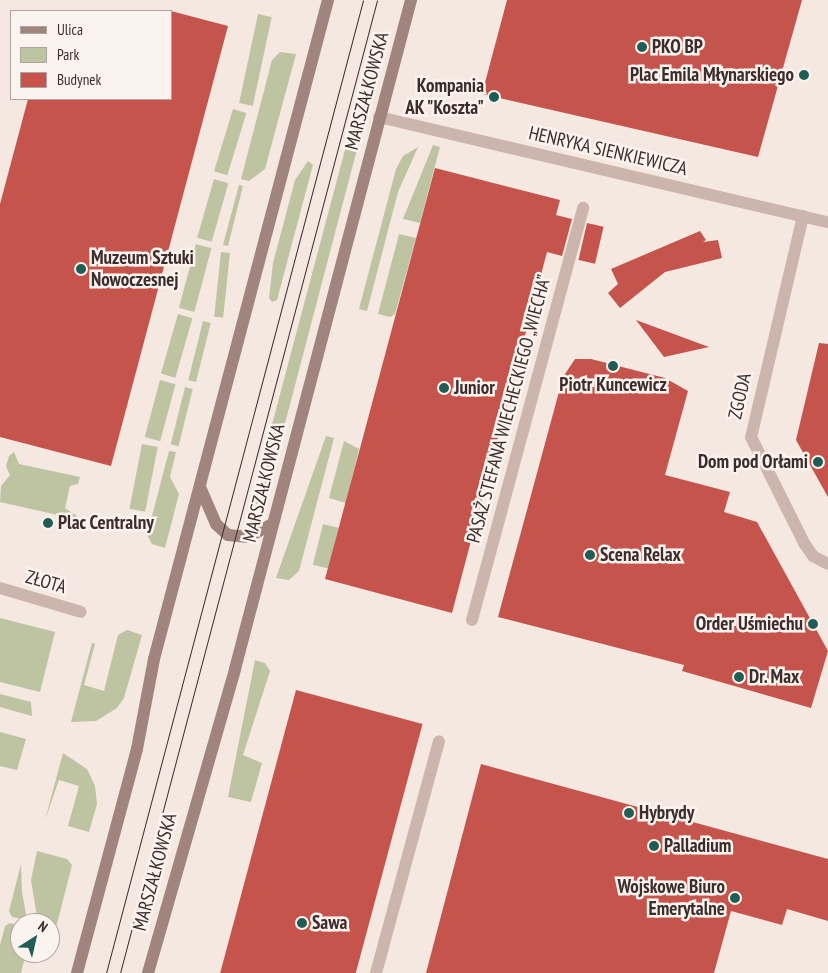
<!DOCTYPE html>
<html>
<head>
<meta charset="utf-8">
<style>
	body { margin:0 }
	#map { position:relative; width:828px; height:973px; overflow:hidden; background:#f4e8e1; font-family:"PT Sans Narrow",sans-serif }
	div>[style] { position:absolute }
	.green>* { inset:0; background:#bec3a1; transform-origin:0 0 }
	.building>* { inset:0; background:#c5544d; transform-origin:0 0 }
	.pedestrian>* { height:12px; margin:-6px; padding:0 6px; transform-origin:6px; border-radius:6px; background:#ccb5ad }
	.minor>* { height:12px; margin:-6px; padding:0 6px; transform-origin:6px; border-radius:6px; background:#ccb5ad }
	.secondary>* { height:12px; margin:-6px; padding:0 6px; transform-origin:6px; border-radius:6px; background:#a0847e }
	.tram>* { height:1px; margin:-0.5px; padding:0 0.5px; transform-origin:0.5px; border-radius:0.5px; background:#3b2d2b }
	.dots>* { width:14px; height:14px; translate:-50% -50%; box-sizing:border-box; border:2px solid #fbf3ee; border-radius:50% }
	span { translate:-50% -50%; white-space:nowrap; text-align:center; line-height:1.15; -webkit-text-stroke:5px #fbf3ee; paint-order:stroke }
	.poi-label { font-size:19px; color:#3b2d2b; font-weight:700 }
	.left { translate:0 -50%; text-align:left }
	.right { translate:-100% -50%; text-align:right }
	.street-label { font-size:19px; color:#3b2d2b }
	.legend { position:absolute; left:10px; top:10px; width:162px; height:90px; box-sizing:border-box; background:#fbf3ee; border:1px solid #aea4a0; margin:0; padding:6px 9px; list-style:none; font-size:15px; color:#3b2d2b }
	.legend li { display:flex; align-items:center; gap:10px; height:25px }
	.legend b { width:25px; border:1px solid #aea4a0 }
	.north { position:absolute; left:10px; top:913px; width:50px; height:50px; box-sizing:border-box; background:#fbf3ee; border:1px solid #aea4a0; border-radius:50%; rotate:35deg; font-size:14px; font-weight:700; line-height:20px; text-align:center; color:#3b2d2b }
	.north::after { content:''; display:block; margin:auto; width:18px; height:22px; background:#205d55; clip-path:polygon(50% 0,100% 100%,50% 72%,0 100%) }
</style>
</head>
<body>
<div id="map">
	<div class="green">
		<div style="left:258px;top:14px;width:14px;height:91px;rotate:12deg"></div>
		<div style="clip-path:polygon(280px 52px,296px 54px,265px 169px,249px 181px,241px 179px,272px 60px)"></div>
		<div style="left:233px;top:109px;width:14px;height:65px;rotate:17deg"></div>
		<div style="clip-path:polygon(350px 131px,358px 133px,360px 138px,262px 511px,249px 511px)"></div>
		<div style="clip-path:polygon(433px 145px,440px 147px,420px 223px,403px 219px)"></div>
		<div style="clip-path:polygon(418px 147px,398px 192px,367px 311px,359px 309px,396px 169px,403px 156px)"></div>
		<div style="clip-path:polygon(308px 161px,313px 165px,277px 300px,272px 302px,269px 298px,273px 263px,295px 180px)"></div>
		<div style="left:214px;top:179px;width:15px;height:61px;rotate:16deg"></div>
		<div style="clip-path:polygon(239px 185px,243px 186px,228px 246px,223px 245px)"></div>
		<div style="clip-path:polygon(399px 234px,416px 238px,395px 314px,390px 317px,378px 314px)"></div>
		<div style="left:196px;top:244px;width:16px;height:66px;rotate:15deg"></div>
		<div style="left:221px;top:252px;width:9px;height:65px;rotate:6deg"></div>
		<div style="left:178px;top:314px;width:15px;height:62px;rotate:16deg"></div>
		<div style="left:203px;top:321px;width:8px;height:61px;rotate:14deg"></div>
		<div style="left:160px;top:380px;width:16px;height:59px;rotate:15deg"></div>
		<div style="left:185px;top:387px;width:8px;height:59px;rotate:14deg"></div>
		<div style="clip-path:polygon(326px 436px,334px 438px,299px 571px,289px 580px,276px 578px)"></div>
		<div style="clip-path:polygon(344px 441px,359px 449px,346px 503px,329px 498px)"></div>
		<div style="left:142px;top:444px;width:16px;height:66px;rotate:11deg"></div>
		<div style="clip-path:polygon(169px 451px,176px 452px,170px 477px,179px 494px,165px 548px,152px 544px,147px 535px)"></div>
		<div style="clip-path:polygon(14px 452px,19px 464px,80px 477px,78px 484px,70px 486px,65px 508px,77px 516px,70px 523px,59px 520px,58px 515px,0 502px,1px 486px,10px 475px,6px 466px,9px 456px)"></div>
		<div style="left:323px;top:524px;width:16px;height:42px;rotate:14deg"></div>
		<div style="clip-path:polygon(0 618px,55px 632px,40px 692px,0 682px)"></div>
		<div style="clip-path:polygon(127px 630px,142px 635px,124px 698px,117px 708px,96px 721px,71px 722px,92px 643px,95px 644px,84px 685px,104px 691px,118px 635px)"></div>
		<div style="clip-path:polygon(255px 660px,265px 663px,270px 671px,243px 755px,262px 763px,251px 802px,228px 797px)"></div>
		<div style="clip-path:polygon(0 694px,31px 702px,32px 716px,0 707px)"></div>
		<div style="clip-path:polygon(0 732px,26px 739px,17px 770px,0 766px)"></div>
		<div style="clip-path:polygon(63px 753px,87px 769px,95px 786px,97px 804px,89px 832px,68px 826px,79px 786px,59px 780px,45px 820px)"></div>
		<div style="clip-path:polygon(37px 851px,67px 859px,72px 865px,57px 924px,52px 927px,50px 923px,38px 923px,31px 880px)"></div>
		<div style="clip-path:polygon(21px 864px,22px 892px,27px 920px,12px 917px,9px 911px)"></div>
		<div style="clip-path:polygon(10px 923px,20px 926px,20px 953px,26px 953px,21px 973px,0 973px,0 945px,5px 926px)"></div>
	</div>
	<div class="building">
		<div style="clip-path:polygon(507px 0,802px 0,758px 157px,482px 94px)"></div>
		<div style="clip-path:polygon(171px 11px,228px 26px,111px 466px,0 437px,0 204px,28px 99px,171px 99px)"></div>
		<div style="clip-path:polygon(435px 168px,560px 200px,556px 215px,572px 219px,562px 256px,547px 252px,452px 613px,325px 579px)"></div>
		<div style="left:587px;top:223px;width:17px;height:38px;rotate:13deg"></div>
		<div style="clip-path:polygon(700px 231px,706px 240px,703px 242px,718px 240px,722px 258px,665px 272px,620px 308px,608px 293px,618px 284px,611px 269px)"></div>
		<div style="clip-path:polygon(636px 320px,709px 347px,664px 357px)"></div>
		<div style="clip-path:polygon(819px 343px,828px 344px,828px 497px,796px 440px)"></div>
		<div style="clip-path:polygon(575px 359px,591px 359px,665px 378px,688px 391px,665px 475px,730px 492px,724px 512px,757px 522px,828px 651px,811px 708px,682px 671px,684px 665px,498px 617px,563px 377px)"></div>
		<div style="left:296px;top:690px;width:131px;height:293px;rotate:15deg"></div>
		<div style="clip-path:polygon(481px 764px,828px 859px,828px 921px,787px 909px,782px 925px,731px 911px,714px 973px,426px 973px)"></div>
	</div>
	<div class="pedestrian">
		<div style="left:0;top:588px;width:84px;rotate:16.5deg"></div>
		<div style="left:472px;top:620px;width:427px;rotate:-74.9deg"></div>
		<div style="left:376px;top:973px;width:240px;rotate:-74.8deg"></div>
	</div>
	<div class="minor">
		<div style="left:379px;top:117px;width:461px;rotate:13.2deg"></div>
		<div style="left:803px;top:216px;width:227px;rotate:103.2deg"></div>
		<div style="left:751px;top:437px;width:119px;rotate:63.4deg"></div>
		<div style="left:804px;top:543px;width:16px;rotate:55deg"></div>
		<div style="left:813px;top:556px;width:17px;rotate:28deg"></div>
	</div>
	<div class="secondary">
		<div style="left:200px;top:487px;width:40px;rotate:66.6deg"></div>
		<div style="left:216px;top:524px;width:16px;rotate:43deg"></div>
		<div style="left:228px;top:535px;width:20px;rotate:6deg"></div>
		<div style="left:248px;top:537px;width:27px;rotate:-28deg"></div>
		<div style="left:77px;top:973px;width:232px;rotate:-75deg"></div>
		<div style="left:137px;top:749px;width:92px;rotate:-79.3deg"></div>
		<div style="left:154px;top:659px;width:682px;rotate:-75.21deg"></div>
		<div style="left:148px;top:973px;width:316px;rotate:-74deg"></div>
		<div style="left:235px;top:669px;width:692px;rotate:-75.26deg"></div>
	</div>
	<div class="tram">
		<div style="left:106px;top:973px;width:1006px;rotate:-75.2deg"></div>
		<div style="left:120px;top:973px;width:1006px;rotate:-75.2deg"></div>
	</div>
	<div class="dots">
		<div style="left:642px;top:47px;background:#205d55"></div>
		<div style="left:804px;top:75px;background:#205d55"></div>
		<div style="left:494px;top:97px;background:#205d55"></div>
		<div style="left:81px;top:269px;background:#205d55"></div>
		<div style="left:613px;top:366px;background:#205d55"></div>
		<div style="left:444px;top:388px;background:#205d55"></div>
		<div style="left:818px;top:462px;background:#205d55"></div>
		<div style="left:48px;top:523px;background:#205d55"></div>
		<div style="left:590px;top:555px;background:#205d55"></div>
		<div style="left:813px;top:624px;background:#205d55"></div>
		<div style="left:739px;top:677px;background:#205d55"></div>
		<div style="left:629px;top:813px;background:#205d55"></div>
		<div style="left:654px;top:846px;background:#205d55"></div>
		<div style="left:735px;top:898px;background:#205d55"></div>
		<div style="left:302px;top:923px;background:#205d55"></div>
	</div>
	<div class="poi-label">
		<span class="left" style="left:652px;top:47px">PKO BP</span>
		<span class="right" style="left:794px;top:75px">Plac Emila Młynarskiego</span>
		<span class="right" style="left:484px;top:97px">Kompania<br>AK "Koszta"</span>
		<span class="left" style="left:91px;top:269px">Muzeum Sztuki<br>Nowoczesnej</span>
		<span style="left:613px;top:385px">Piotr Kuncewicz</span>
		<span class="left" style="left:454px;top:388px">Junior</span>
		<span class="right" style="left:808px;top:462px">Dom pod Orłami</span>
		<span class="left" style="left:58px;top:523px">Plac Centralny</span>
		<span class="left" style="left:600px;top:555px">Scena Relax</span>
		<span class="right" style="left:803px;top:624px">Order Uśmiechu</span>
		<span class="left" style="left:749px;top:677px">Dr. Max</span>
		<span class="left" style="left:639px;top:813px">Hybrydy</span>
		<span class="left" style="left:664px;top:846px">Palladium</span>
		<span class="right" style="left:725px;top:898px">Wojskowe Biuro<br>Emerytalne</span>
		<span class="left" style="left:312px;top:923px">Sawa</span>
	</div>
	<div class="street-label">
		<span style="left:367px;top:91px;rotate:-75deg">MARSZAŁKOWSKA</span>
		<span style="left:608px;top:151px;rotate:13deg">HENRYKA SIENKIEWICZA</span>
		<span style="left:740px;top:396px;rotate:-77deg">ZGODA</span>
		<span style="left:509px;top:409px;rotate:-75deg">PASAŻ STEFANA WIECHECKIEGO „WIECHA”</span>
		<span style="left:264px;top:483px;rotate:-76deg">MARSZAŁKOWSKA</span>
		<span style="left:46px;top:582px;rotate:16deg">ZŁOTA</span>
		<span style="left:155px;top:872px;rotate:-75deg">MARSZAŁKOWSKA</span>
	</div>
	<ul class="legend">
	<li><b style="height:6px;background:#a0847e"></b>Ulica</li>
	<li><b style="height:14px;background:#bec3a1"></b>Park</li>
	<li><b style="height:14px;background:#c5544d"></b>Budynek</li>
	</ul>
	<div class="north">N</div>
</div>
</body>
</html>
